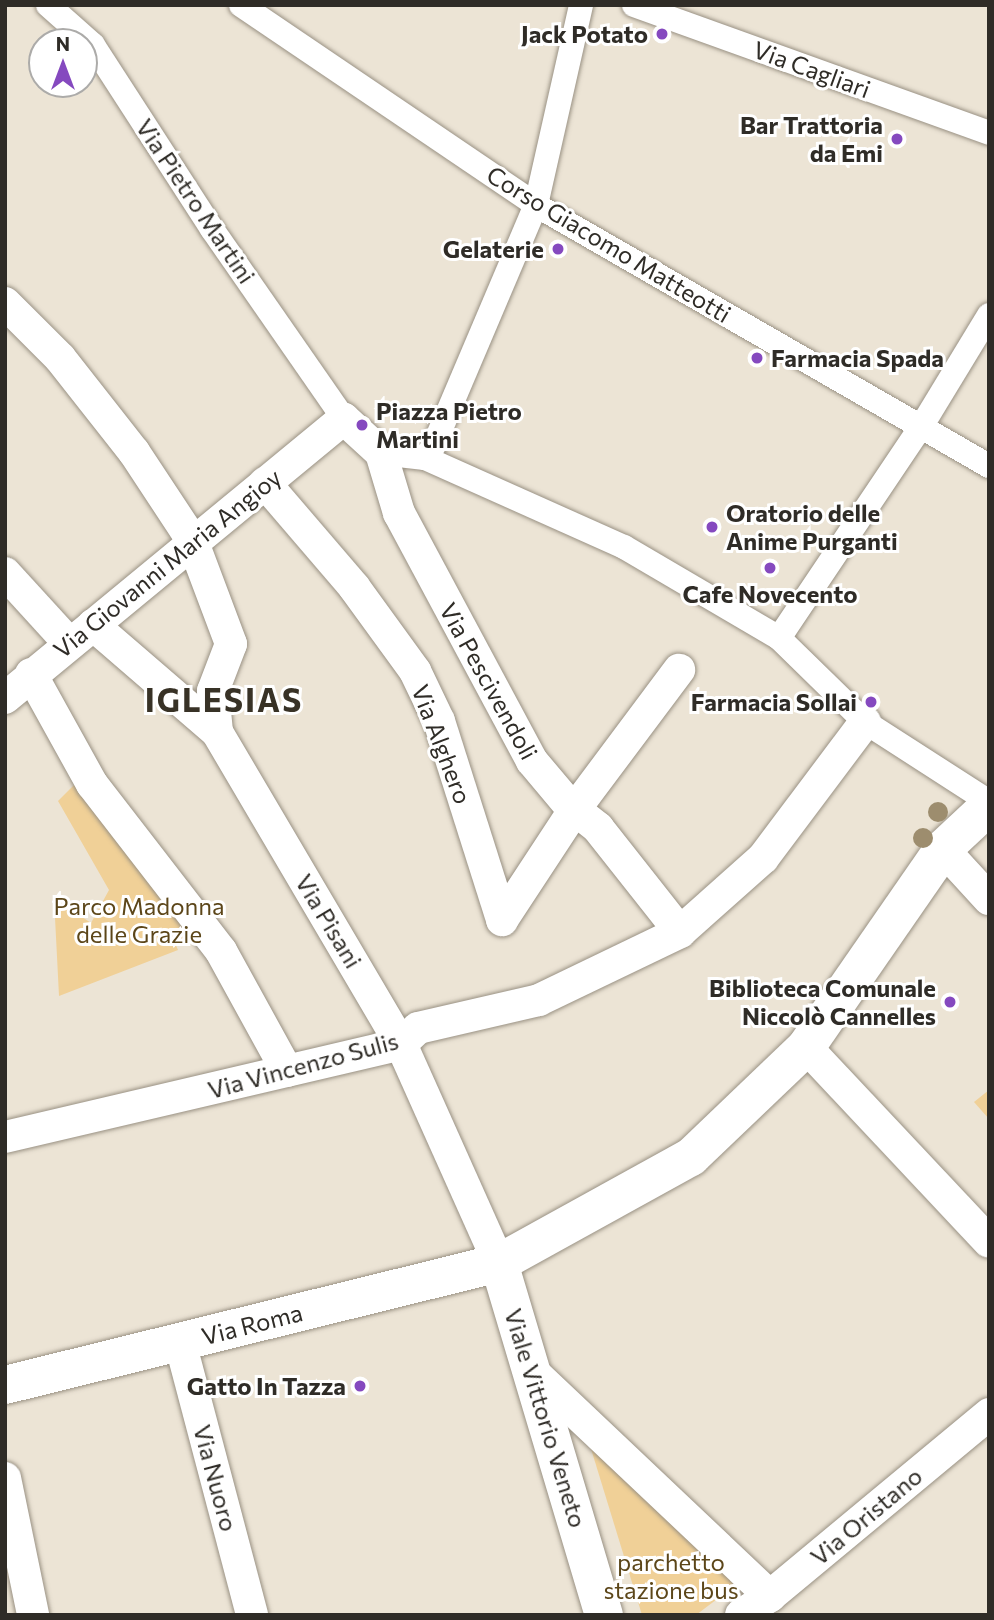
<!DOCTYPE html>
<html>
<head>
<meta charset="utf-8">
<style>
	body { margin:0 }
	#map { position:relative; width:994px; height:1620px; overflow:hidden; background:#ece4d5; font-family:Commissioner,sans-serif }
	div>[style] { position:absolute }
	.green>* { inset:0; background:#f0d097 }
	.roads { filter:drop-shadow(0 0 2px #999183) drop-shadow(0 0 2px #999183) }
	.pedestrian>* { height:24px; margin:-12px; padding:0 12px; transform-origin:12px; border-radius:12px; background:#fff }
	.minor>* { height:32px; margin:-16px; padding:0 16px; transform-origin:16px; border-radius:16px; background:#fff }
	.secondary>* { height:38px; margin:-19px; padding:0 19px; transform-origin:19px; border-radius:19px; background:#fff }
	.trees>* { width:20px; height:20px; margin:-10px; border-radius:50%; background:#9d8d6e }
	.dots>* { width:19px; height:19px; translate:-50% -50%; box-sizing:border-box; border:4px solid #fff; border-radius:50% }
	span { translate:-50% -50%; white-space:nowrap; text-align:center; line-height:1.15; -webkit-text-stroke:6px #fff; paint-order:stroke }
	.poi-label { font-size:24px; color:#2f2c27; font-weight:700 }
	.right { translate:-100% -50%; text-align:right }
	.left { translate:0 -50%; text-align:left }
	.street-label { font-size:24px; color:#2f2c27 }
	.park-label { font-size:24px; color:#5c4619 }
	.district-label { font-size:32px; color:#383226; font-weight:700; letter-spacing:2px }
	.frame { position:absolute; inset:0; border:7px solid #2f2c27; pointer-events:none }
	.north { position:absolute; left:28px; top:28px; width:70px; height:70px; box-sizing:border-box; background:#fff; border:2px solid #acaba9; border-radius:50%; rotate:0deg; font-size:19px; font-weight:700; line-height:28px; text-align:center; color:#2f2c27 }
	.north::after { content:''; display:block; margin:auto; width:24px; height:32px; background:#8549bf; clip-path:polygon(50% 0,100% 100%,50% 72%,0 100%) }
</style>
</head>
<body>
<div id="map">
	<div class="green">
		<div style="clip-path:polygon(82px 777px,197px 931px,175px 943px,178px 950px,59px 996px,54px 898px,91px 923px,109px 890px,58px 801px)"></div>
		<div style="clip-path:polygon(989px 1090px,989px 1119px,974px 1102px)"></div>
		<div style="clip-path:polygon(588px 1439px,737px 1584px,696px 1615px,642px 1615px)"></div>
	</div>
	<div class="roads">
		<div class="pedestrian">
			<div style="left:48px;top:5px;width:60px;rotate:41.6deg"></div>
			<div style="left:93px;top:45px;width:219px;rotate:57.1deg"></div>
			<div style="left:212px;top:229px;width:231px;rotate:55.2deg"></div>
			<div style="left:241px;top:5px;width:356px;rotate:34.1deg"></div>
			<div style="left:536px;top:205px;width:523px;rotate:29.95deg"></div>
			<div style="left:634px;top:5px;width:377px;rotate:19.8deg"></div>
			<div style="left:381px;top:453px;width:44px;rotate:6.5deg"></div>
			<div style="left:425px;top:458px;width:16px;rotate:-55deg"></div>
			<div style="left:434px;top:445px;width:261px;rotate:-67deg"></div>
			<div style="left:536px;top:205px;width:205px;rotate:-77.3deg"></div>
			<div style="left:425px;top:458px;width:218px;rotate:24.1deg"></div>
			<div style="left:624px;top:547px;width:180px;rotate:30.4deg"></div>
			<div style="left:779px;top:638px;width:120px;rotate:44.3deg"></div>
			<div style="left:865px;top:722px;width:148px;rotate:32.8deg"></div>
			<div style="left:779px;top:638px;width:254px;rotate:-56.1deg"></div>
			<div style="left:921px;top:427px;width:131px;rotate:-58.7deg"></div>
		</div>
		<div class="minor">
			<div style="left:5px;top:303px;width:78px;rotate:45deg"></div>
			<div style="left:60px;top:358px;width:120px;rotate:51.8deg"></div>
			<div style="left:134px;top:452px;width:105px;rotate:56.6deg"></div>
			<div style="left:192px;top:540px;width:111px;rotate:69.4deg"></div>
			<div style="left:231px;top:644px;width:50px;rotate:111deg"></div>
			<div style="left:213px;top:691px;width:41px;rotate:84.4deg"></div>
			<div style="left:265px;top:483px;width:137px;rotate:49.4deg"></div>
			<div style="left:354px;top:587px;width:104px;rotate:54deg"></div>
			<div style="left:415px;top:671px;width:55px;rotate:64.4deg"></div>
			<div style="left:439px;top:721px;width:209px;rotate:72.4deg"></div>
			<div style="left:5px;top:573px;width:93px;rotate:47.6deg"></div>
			<div style="left:93px;top:625px;width:164px;rotate:40.8deg"></div>
			<div style="left:217px;top:732px;width:362px;rotate:59.5deg"></div>
			<div style="left:401px;top:1044px;width:240px;rotate:65.9deg"></div>
			<div style="left:31px;top:674px;width:126px;rotate:61deg"></div>
			<div style="left:92px;top:784px;width:211px;rotate:52.3deg"></div>
			<div style="left:221px;top:951px;width:137px;rotate:61.2deg"></div>
			<div style="left:5px;top:698px;width:439px;rotate:-39.5deg"></div>
			<div style="left:344px;top:419px;width:50px;rotate:42.6deg"></div>
			<div style="left:381px;top:453px;width:63px;rotate:73.3deg"></div>
			<div style="left:399px;top:513px;width:281px;rotate:61.8deg"></div>
			<div style="left:532px;top:761px;width:57px;rotate:49.9deg"></div>
			<div style="left:569px;top:805px;width:37px;rotate:38deg"></div>
			<div style="left:598px;top:828px;width:132px;rotate:51.7deg"></div>
			<div style="left:943px;top:849px;width:68px;rotate:47.4deg"></div>
			<div style="left:502px;top:920px;width:133px;rotate:-56.7deg"></div>
			<div style="left:575px;top:809px;width:174px;rotate:-53.2deg"></div>
			<div style="left:806px;top:1047px;width:267px;rotate:46.8deg"></div>
			<div style="left:5px;top:1137px;width:407px;rotate:-13.2deg"></div>
			<div style="left:401px;top:1044px;width:23px;rotate:-43deg"></div>
			<div style="left:418px;top:1028px;width:124px;rotate:-13deg"></div>
			<div style="left:539px;top:1000px;width:157px;rotate:-25.7deg"></div>
			<div style="left:680px;top:932px;width:111px;rotate:-41.7deg"></div>
			<div style="left:763px;top:858px;width:170px;rotate:-53.1deg"></div>
			<div style="left:180px;top:1342px;width:282px;rotate:75.2deg"></div>
			<div style="left:534px;top:1373px;width:325px;rotate:43.4deg"></div>
			<div style="left:5px;top:1478px;width:140px;rotate:78.4deg"></div>
			<div style="left:741px;top:1615px;width:35px;rotate:-33deg"></div>
			<div style="left:770px;top:1596px;width:285px;rotate:-39.7deg"></div>
		</div>
		<div class="secondary">
			<div style="left:499px;top:1263px;width:367px;rotate:73.4deg"></div>
			<div style="left:5px;top:1385px;width:509px;rotate:-13.87deg"></div>
			<div style="left:499px;top:1263px;width:219px;rotate:-28.9deg"></div>
			<div style="left:691px;top:1157px;width:159px;rotate:-43.7deg"></div>
			<div style="left:806px;top:1047px;width:241px;rotate:-55.3deg"></div>
			<div style="left:943px;top:849px;width:63px;rotate:-43.1deg"></div>
		</div>
	</div>
	<div class="trees">
		<div style="left:938px;top:812px"></div>
		<div style="left:923px;top:838px"></div>
	</div>
	<div class="dots">
		<div style="left:662px;top:34px;background:#8549bf"></div>
		<div style="left:897px;top:139px;background:#8549bf"></div>
		<div style="left:558px;top:249px;background:#8549bf"></div>
		<div style="left:757px;top:358px;background:#8549bf"></div>
		<div style="left:362px;top:425px;background:#8549bf"></div>
		<div style="left:712px;top:527px;background:#8549bf"></div>
		<div style="left:770px;top:568px;background:#8549bf"></div>
		<div style="left:871px;top:702px;background:#8549bf"></div>
		<div style="left:950px;top:1002px;background:#8549bf"></div>
		<div style="left:360px;top:1386px;background:#8549bf"></div>
	</div>
	<div class="poi-label">
		<span class="right" style="left:648px;top:34px">Jack Potato</span>
		<span class="right" style="left:883px;top:139px">Bar Trattoria<br>da Emi</span>
		<span class="right" style="left:544px;top:249px">Gelaterie</span>
		<span class="left" style="left:771px;top:358px">Farmacia Spada</span>
		<span class="left" style="left:376px;top:425px">Piazza Pietro<br>Martini</span>
		<span class="left" style="left:726px;top:527px">Oratorio delle<br>Anime Purganti</span>
		<span style="left:770px;top:594px">Cafe Novecento</span>
		<span class="right" style="left:857px;top:702px">Farmacia Sollai</span>
		<span class="right" style="left:936px;top:1002px">Biblioteca Comunale<br>Niccolò Cannelles</span>
		<span class="right" style="left:346px;top:1386px">Gatto In Tazza</span>
	</div>
	<div class="street-label">
		<span style="left:812px;top:69px;rotate:20deg">Via Cagliari</span>
		<span style="left:196px;top:201px;rotate:56deg">Via Pietro Martini</span>
		<span style="left:609px;top:244px;rotate:31deg">Corso Giacomo Matteotti</span>
		<span style="left:167px;top:563px;rotate:-39deg">Via Giovanni Maria Angioy</span>
		<span style="left:489px;top:681px;rotate:61deg">Via Pescivendoli</span>
		<span style="left:442px;top:744px;rotate:69deg">Via Alghero</span>
		<span style="left:329px;top:921px;rotate:59deg">Via Pisani</span>
		<span style="left:303px;top:1065px;rotate:-15deg">Via Vincenzo Sulis</span>
		<span style="left:252px;top:1324px;rotate:-14deg">Via Roma</span>
		<span style="left:546px;top:1418px;rotate:73deg">Viale Vittorio Veneto</span>
		<span style="left:216px;top:1478px;rotate:75deg">Via Nuoro</span>
		<span style="left:866px;top:1516px;rotate:-40deg">Via Oristano</span>
	</div>
	<div class="park-label">
		<span style="left:139px;top:920px">Parco Madonna<br>delle Grazie</span>
		<span style="left:671px;top:1576px">parchetto<br>stazione bus</span>
	</div>
	<div class="district-label">
		<span style="left:224px;top:699px">IGLESIAS</span>
	</div>
	<div class="frame"></div>
	<div class="north">N</div>
</div>
</body>
</html>
